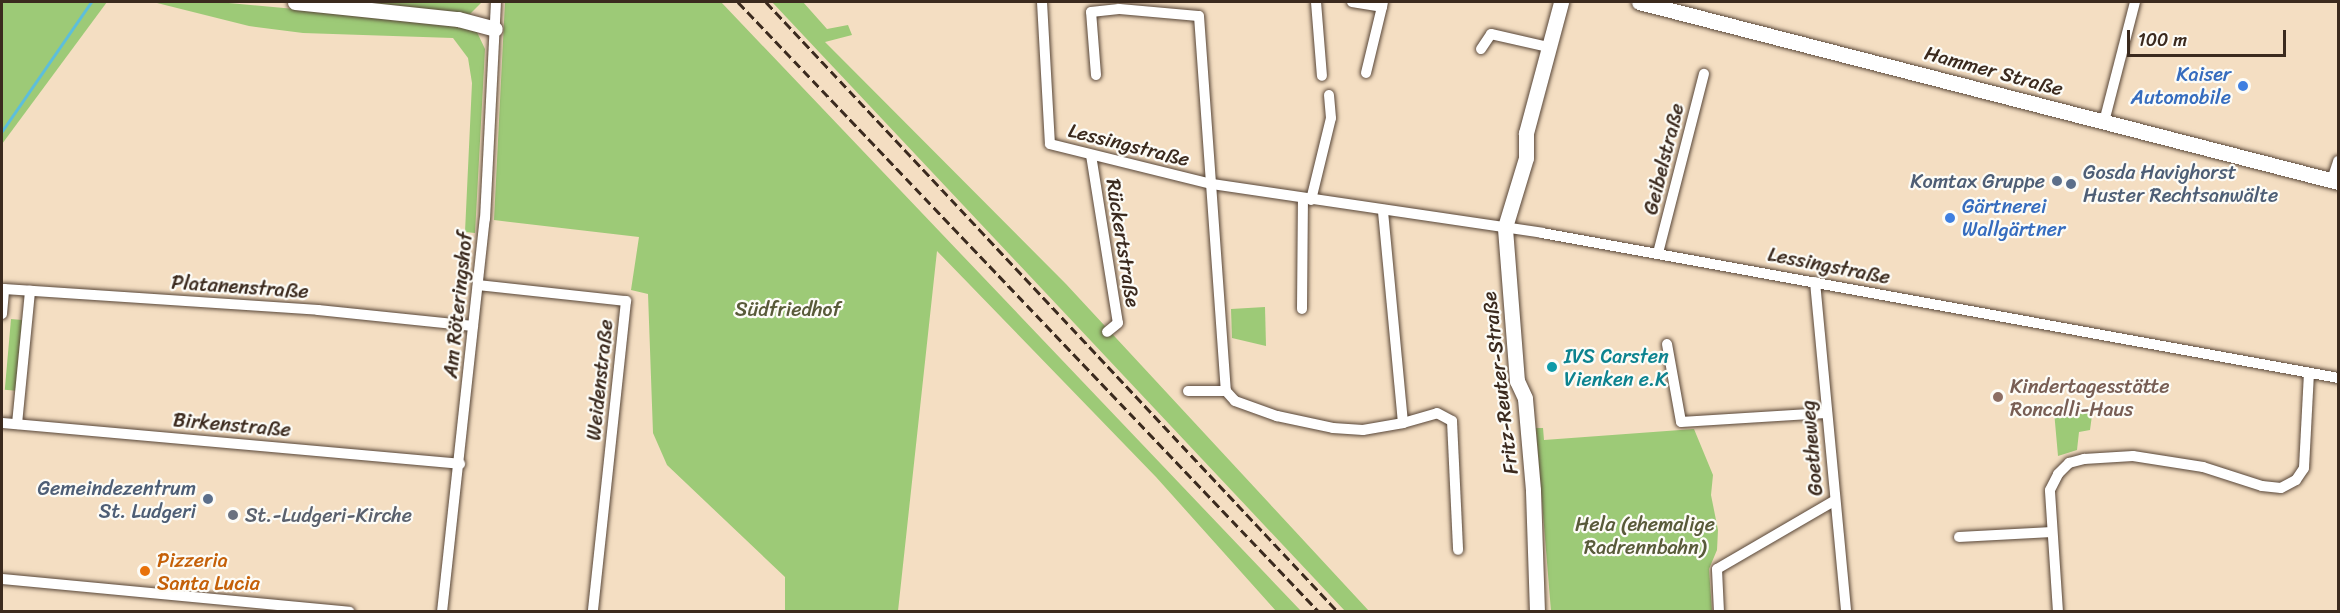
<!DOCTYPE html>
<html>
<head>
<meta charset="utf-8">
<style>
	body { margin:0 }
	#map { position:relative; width:2340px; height:613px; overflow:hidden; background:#f4dec2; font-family:Sriracha,sans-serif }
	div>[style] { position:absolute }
	.green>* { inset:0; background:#9dca77; transform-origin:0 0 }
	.stream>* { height:3px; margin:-1.5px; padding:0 1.5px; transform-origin:1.5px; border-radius:1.5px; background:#5dbedb }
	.roads { filter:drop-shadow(0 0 2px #574537) drop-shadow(0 0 2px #574537) }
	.street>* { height:10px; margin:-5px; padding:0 5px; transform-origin:5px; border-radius:5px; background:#fff }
	.secondary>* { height:15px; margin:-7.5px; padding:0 7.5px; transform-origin:7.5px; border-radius:7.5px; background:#fff }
	.rail>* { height:3px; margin-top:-1.5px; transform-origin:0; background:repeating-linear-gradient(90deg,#3b2a1e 0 9px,transparent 0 13.5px) }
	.dots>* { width:16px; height:16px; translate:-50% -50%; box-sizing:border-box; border:3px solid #fdfcf7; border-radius:50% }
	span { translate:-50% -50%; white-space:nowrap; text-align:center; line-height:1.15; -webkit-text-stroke:4.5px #fdfcf7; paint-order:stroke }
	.street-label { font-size:20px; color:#3b2a1e }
	.shop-label { font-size:20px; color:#366cbe }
	.right { translate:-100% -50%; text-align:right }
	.left { translate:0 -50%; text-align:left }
	.service-label { font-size:20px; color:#4e5e75 }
	.park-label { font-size:20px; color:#585a39 }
	.culture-label { font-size:20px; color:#0d838f }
	.education-label { font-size:20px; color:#785e54 }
	.worship-label { font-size:20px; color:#5b616d }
	.food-label { font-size:20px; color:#c56008 }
	.frame { position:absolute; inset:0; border:3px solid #3b2a1e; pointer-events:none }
	.scale { position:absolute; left:2127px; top:30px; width:159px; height:27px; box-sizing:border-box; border:3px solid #3b2a1e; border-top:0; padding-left:8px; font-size:18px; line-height:21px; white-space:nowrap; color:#3b2a1e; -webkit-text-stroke:4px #fdfcf7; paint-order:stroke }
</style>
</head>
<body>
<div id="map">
	<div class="green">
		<div style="clip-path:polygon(2px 2px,107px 2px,2px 144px)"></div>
		<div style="clip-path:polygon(153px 2px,218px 2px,447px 23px,476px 30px,485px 49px,475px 233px,465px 232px,472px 83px,468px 58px,453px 38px,303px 33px,249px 26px)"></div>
		<div style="clip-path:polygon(341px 2px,482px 2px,470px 14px)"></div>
		<div style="clip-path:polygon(505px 2px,721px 2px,1301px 611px,1276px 611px,1156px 477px,937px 251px,898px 611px,785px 611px,785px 577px,667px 465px,653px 433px,648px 294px,631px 290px,639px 237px,494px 220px)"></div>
		<div style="clip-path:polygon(772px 2px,803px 2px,827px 29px,848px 25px,852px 35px,825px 42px,1066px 284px,1369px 611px,1345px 611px)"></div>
		<div style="clip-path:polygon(1265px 307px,1266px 346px,1232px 338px,1231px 309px)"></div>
		<div style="left:11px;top:319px;width:11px;height:71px;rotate:5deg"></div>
		<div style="clip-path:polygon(2093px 408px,2090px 430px,2079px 432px,2077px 450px,2058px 456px,2054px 411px)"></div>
		<div style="clip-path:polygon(1536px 428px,1543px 428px,1544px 440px,1694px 429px,1713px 475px,1711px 495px,1718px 530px,1717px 550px,1709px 569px,1712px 611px,1551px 611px)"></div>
	</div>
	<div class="stream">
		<div style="left:2px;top:131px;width:157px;rotate:-55.4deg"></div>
	</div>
	<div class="roads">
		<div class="street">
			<div style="left:1042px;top:2px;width:142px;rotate:86.8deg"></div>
			<div style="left:1050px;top:144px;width:167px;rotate:13.9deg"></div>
			<div style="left:1212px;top:184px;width:334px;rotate:8.4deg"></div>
			<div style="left:1542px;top:233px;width:809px;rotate:10.32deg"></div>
			<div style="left:1316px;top:2px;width:74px;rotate:85.4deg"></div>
			<div style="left:1352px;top:2px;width:30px;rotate:9deg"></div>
			<div style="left:1382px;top:7px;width:5px;rotate:-79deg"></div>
			<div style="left:1481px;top:49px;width:18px;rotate:-56deg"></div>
			<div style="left:1491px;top:34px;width:58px;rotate:12.8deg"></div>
			<div style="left:1366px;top:73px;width:68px;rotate:-76.4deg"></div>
			<div style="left:1096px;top:75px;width:63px;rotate:-94.5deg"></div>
			<div style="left:1091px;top:12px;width:28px;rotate:-6deg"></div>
			<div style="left:1119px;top:9px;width:80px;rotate:5deg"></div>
			<div style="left:1199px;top:16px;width:376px;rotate:85.9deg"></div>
			<div style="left:1226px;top:391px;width:13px;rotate:48deg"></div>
			<div style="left:1235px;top:401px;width:45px;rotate:19.7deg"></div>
			<div style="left:1277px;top:416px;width:57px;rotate:12.1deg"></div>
			<div style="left:1333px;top:428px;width:30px;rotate:4deg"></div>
			<div style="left:1363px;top:430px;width:41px;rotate:-9.9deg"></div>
			<div style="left:1403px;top:423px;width:214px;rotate:-95.4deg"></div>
			<div style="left:2104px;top:122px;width:124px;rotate:-75.5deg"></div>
			<div style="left:1091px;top:155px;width:170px;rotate:80.9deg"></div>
			<div style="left:1118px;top:323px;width:14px;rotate:141deg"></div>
			<div style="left:2332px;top:180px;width:20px;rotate:-72deg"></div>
			<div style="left:1311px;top:200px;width:84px;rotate:-76.3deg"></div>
			<div style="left:1331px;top:118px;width:23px;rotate:-95deg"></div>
			<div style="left:1658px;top:253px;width:185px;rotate:-75.6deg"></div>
			<div style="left:1815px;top:282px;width:331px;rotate:84.6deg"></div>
			<div style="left:478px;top:285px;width:149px;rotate:6.2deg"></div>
			<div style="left:626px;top:301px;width:313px;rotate:96.1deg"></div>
			<div style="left:1302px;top:309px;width:110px;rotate:-89.5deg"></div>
			<div style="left:2px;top:314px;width:25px;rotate:-85deg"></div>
			<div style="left:4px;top:289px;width:315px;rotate:3.8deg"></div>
			<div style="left:318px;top:310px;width:156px;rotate:5.9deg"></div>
			<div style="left:1667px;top:344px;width:79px;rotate:79.8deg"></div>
			<div style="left:1681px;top:422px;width:145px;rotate:-3.6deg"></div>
			<div style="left:1188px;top:391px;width:38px"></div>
			<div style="left:2px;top:423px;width:460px;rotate:5.1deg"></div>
			<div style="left:1403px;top:423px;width:35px;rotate:-16deg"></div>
			<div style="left:1437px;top:413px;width:17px;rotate:28deg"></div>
			<div style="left:1452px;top:421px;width:129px;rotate:87.3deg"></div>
			<div style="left:17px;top:424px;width:134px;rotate:-84.4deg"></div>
			<div style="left:1959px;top:537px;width:93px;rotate:-3.1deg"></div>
			<div style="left:2px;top:579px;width:349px;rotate:5.4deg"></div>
			<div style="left:442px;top:612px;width:395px;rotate:-83.8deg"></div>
			<div style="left:485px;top:219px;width:217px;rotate:-87.1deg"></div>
			<div style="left:1719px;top:612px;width:43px;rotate:-92.7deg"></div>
			<div style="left:1717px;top:569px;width:135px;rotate:-30.2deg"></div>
			<div style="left:2058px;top:612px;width:122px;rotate:-93.8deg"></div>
			<div style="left:2050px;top:490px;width:18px;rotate:-63deg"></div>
			<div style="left:2058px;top:474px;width:16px;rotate:-45deg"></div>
			<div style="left:2069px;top:463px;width:16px;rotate:-15deg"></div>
			<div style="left:2084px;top:459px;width:49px;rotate:-3.5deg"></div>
			<div style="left:2133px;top:456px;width:71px;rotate:8.9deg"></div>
			<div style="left:2203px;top:467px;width:62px;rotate:17.9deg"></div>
			<div style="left:2262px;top:486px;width:19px;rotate:6deg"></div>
			<div style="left:2281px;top:488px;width:17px;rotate:-28deg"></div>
			<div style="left:2296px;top:480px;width:14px;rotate:-56deg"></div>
			<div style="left:2304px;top:468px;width:94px;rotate:-87deg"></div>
		</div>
		<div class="secondary">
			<div style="left:295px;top:2px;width:164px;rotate:6deg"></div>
			<div style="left:458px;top:19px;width:38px;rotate:15deg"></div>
			<div style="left:1639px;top:2px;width:722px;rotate:14.44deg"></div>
			<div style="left:1537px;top:612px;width:122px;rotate:-91.9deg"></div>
			<div style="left:1533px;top:490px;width:92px;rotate:-95deg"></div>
			<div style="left:1525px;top:398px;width:19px;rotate:-115deg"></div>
			<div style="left:1517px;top:381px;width:154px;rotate:-94.5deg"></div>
			<div style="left:1505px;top:227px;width:72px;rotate:-73.1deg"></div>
			<div style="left:1526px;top:158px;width:25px;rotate:-90deg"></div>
			<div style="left:1526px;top:133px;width:136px;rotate:-75deg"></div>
		</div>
	</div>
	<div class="rail">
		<div style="left:738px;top:2px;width:842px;rotate:46.39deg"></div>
		<div style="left:766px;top:2px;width:836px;rotate:46.84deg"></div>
	</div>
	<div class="dots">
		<div style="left:2243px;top:86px;background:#3f7fe0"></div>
		<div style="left:2057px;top:181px;background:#5c6f8a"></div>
		<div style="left:2071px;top:184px;background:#5c6f8a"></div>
		<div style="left:1950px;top:218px;background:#3f7fe0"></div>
		<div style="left:1552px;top:367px;background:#0f9aa8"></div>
		<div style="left:1998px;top:397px;background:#8d6e63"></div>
		<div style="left:208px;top:499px;background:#5c6f8a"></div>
		<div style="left:233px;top:515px;background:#6b7280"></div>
		<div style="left:145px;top:571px;background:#e8710a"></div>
	</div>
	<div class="street-label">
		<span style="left:1994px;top:71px;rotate:15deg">Hammer Straße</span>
		<span style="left:1129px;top:145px;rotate:14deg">Lessingstraße</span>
		<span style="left:1664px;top:159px;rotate:-76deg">Geibelstraße</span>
		<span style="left:1123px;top:243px;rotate:81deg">Rückertstraße</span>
		<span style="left:1829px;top:266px;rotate:11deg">Lessingstraße</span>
		<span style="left:240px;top:287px;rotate:4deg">Platanenstraße</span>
		<span style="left:458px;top:305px;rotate:-84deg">Am Röteringshof</span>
		<span style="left:600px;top:380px;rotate:-84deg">Weidenstraße</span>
		<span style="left:1500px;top:383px;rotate:-97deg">Fritz-Reuter-Straße</span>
		<span style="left:232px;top:425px;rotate:5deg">Birkenstraße</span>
		<span style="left:1812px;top:448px;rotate:-95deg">Goetheweg</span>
	</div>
	<div class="shop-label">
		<span class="right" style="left:2231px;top:86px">Kaiser<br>Automobile</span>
		<span class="left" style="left:1962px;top:218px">Gärtnerei<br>Wallgärtner</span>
	</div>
	<div class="service-label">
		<span class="left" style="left:2083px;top:184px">Gosda Havighorst<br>Huster Rechtsanwälte</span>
		<span class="right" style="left:2045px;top:181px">Komtax Gruppe</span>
		<span class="right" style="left:196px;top:500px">Gemeindezentrum<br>St. Ludgeri</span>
	</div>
	<div class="park-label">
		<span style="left:788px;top:309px">Südfriedhof</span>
		<span style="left:1645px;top:536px">Hela (ehemalige<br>Radrennbahn)</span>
	</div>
	<div class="culture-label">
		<span class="left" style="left:1564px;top:368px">IVS Carsten<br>Vienken e.K</span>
	</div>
	<div class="education-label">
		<span class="left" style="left:2010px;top:398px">Kindertagesstätte<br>Roncalli-Haus</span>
	</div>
	<div class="worship-label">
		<span class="left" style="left:245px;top:515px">St.-Ludgeri-Kirche</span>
	</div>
	<div class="food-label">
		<span class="left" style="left:157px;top:572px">Pizzeria<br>Santa Lucia</span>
	</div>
	<div class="frame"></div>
	<div class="scale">100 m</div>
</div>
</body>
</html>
